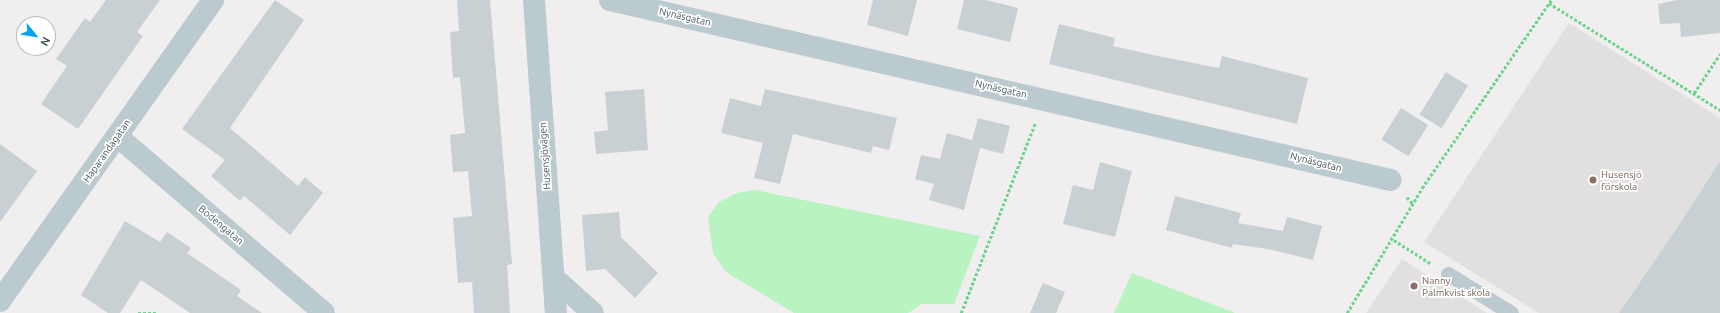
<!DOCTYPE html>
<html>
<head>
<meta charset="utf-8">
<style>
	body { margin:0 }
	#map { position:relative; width:1720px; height:313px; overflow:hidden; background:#f1eeef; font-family:Ubuntu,sans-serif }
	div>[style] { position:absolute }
	.education>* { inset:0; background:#e2dfe1 }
	.green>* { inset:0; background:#b8f3c1 }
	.building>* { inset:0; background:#c9d0d4; transform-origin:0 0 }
	.path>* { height:2.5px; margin-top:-1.25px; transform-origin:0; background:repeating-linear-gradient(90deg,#6cd58a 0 3px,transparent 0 5px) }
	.lane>* { height:15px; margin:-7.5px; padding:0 7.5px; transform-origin:7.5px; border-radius:7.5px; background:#bacacf }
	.street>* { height:22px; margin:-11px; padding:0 11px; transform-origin:11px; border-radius:11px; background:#bacacf }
	.dots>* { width:11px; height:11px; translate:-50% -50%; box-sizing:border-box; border:2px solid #fff; border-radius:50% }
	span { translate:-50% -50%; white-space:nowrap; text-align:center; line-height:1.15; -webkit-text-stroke:3.5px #fff; paint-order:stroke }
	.street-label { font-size:10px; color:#44575e }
	.education-label { font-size:10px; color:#785e54 }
	.left { translate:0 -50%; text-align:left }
	.north { position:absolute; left:16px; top:16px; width:40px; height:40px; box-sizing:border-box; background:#fff; border:1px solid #b4bcbf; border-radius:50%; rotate:120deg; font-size:11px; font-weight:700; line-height:16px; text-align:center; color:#44575e }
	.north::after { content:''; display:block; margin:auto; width:14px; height:18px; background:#07a3f2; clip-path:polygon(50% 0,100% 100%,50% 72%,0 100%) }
</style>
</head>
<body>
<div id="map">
	<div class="education">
		<div style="clip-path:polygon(1569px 23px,1720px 118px,1720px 313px,1539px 313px,1424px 242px)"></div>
		<div style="clip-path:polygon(1402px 259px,1487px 313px,1366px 313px)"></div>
	</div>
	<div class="green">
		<div style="clip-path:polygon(755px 190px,980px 236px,954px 304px,922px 304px,908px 313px,794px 313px,726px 272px,713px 253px,708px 217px,719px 202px,737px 193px)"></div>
		<div style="clip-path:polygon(1132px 273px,1235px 313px,1114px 313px)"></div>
	</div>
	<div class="building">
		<div style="clip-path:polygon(106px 0,160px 0,137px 32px,143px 36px,78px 129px,41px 104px,67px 66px,56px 59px,85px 18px,90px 22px)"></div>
		<div style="clip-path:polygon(275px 0,304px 20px,230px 128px,298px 186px,305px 177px,323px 193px,290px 235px,244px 196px,240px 201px,211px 176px,225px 160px,182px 129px)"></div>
		<div style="clip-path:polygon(457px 0,490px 0,512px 264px,507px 265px,510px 313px,474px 313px,472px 282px,458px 283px,453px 218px,472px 216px,468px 171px,453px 172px,450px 135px,465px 133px,460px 77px,453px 78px,450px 32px,459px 31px)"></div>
		<div style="clip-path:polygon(873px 0,917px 0,908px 36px,867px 25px)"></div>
		<div style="clip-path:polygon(964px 0,986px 0,1018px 8px,1010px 42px,957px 29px)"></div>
		<div style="clip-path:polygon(1677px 0,1720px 0,1720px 33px,1681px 37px,1680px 23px,1660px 24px,1658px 4px)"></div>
		<div style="clip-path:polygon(1059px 24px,1115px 38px,1113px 46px,1153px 55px,1219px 68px,1222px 56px,1308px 78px,1297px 124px,1049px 64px)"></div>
		<div style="left:1446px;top:72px;width:26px;height:50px;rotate:32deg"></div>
		<div style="clip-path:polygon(644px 89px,648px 150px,596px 154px,594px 132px,608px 130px,605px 92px)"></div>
		<div style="clip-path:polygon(765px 89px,897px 118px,889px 150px,873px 146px,871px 153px,793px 134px,780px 184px,754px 178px,763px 143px,721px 133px,730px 98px,761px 106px)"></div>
		<div style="left:1401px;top:108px;width:32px;height:37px;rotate:32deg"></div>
		<div style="clip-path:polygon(978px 118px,1010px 126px,1003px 154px,980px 148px,964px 210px,929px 200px,934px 184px,915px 179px,921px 155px,940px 159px,947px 133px,972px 140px)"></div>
		<div style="clip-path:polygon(0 144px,37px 171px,0 222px)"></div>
		<div style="clip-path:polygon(1720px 161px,1720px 313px,1619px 313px,1681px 222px)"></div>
		<div style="clip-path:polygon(1100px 162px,1132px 171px,1115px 237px,1063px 224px,1073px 185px,1093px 190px)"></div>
		<div style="clip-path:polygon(1175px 196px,1241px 213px,1238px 223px,1283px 231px,1287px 217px,1322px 226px,1313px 260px,1268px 249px,1233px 244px,1232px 248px,1166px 230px)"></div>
		<div style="clip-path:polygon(619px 212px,621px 237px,658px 273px,635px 298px,605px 269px,586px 271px,582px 215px)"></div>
		<div style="clip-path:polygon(125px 221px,160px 242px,167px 232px,191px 248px,187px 253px,241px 290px,237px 296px,262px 313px,190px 313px,141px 280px,120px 313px,108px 313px,81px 295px)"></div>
		<div style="clip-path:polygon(1043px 283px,1065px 292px,1056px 313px,1030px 313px)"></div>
	</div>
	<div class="path">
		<div style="left:1549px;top:3px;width:202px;rotate:32deg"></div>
		<div style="left:1694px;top:93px;width:47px;rotate:-56.3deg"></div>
		<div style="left:1407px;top:197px;width:9px;rotate:49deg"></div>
		<div style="left:1394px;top:240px;width:43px;rotate:32.6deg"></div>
		<div style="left:138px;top:313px;width:20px"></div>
		<div style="left:961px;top:313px;width:204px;rotate:-68.7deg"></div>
		<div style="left:1347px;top:313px;width:146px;rotate:-59deg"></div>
		<div style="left:1422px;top:188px;width:228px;rotate:-55.5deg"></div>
	</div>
	<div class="lane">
		<div style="left:1448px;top:274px;width:74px;rotate:31.8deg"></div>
	</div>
	<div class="street">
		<div style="left:534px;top:0;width:314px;rotate:86deg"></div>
		<div style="left:610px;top:0;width:801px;rotate:12.98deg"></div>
		<div style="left:117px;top:136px;width:272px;rotate:40.5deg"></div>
		<div style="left:554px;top:278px;width:52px;rotate:41.9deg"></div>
		<div style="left:0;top:301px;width:369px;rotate:-54.7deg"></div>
	</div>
	<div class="dots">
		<div style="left:1593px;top:180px;background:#8d6e63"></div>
		<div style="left:1414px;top:286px;background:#8d6e63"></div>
	</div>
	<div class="street-label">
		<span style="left:685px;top:17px;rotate:13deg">Nynäsgatan</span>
		<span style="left:1001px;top:89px;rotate:13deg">Nynäsgatan</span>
		<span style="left:107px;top:151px;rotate:-55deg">Haparandagatan</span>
		<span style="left:545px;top:156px;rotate:-94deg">Husensjövägen</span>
		<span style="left:1316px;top:162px;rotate:14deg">Nynäsgatan</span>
		<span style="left:221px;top:225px;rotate:40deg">Bodengatan</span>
	</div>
	<div class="education-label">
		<span class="left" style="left:1601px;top:180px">Husensjö<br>förskola</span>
		<span class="left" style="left:1422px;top:286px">Nanny<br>Palmkvist skola</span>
	</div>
	<div class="north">N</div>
</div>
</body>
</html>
